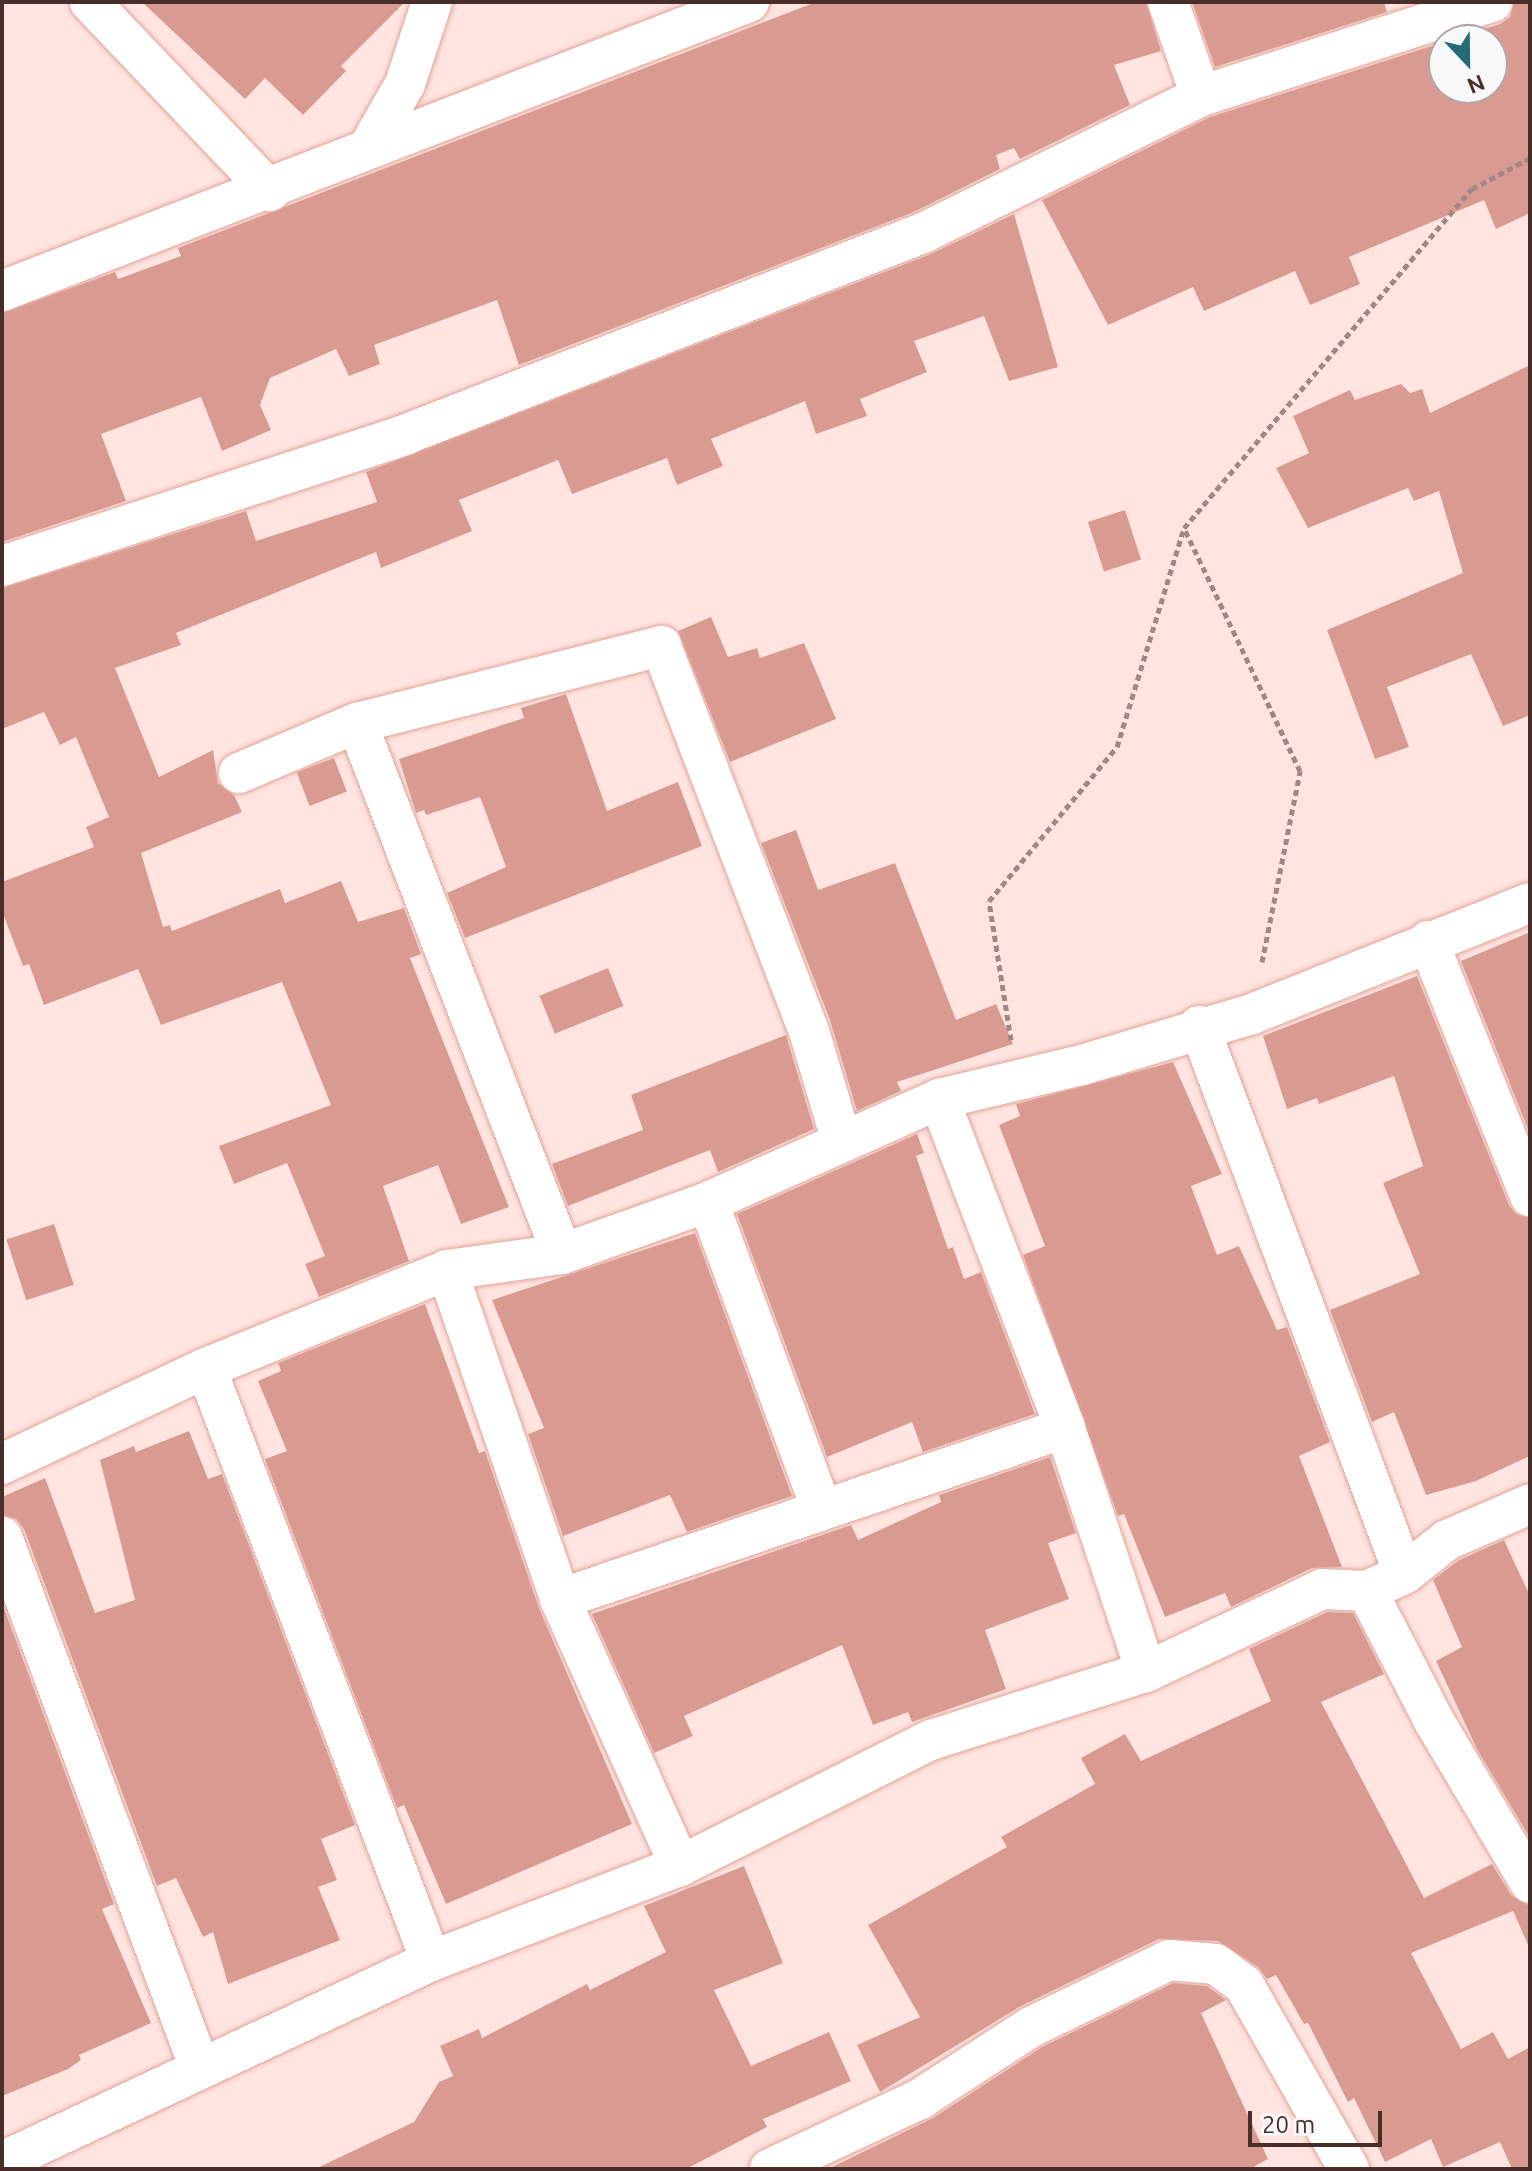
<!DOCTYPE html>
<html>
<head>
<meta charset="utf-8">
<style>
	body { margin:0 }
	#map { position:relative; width:1532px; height:2171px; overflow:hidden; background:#ffe4e0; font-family:Ubuntu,sans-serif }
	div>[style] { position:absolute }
	.building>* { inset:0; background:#d99b91; transform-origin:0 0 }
	.path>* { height:5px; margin-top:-2.5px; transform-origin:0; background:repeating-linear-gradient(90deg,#a28884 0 6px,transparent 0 10px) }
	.roads { filter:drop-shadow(0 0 2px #e1a399) drop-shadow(0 0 2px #e1a399) }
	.street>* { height:40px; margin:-20px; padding:0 20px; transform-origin:20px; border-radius:20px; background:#fff }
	span { translate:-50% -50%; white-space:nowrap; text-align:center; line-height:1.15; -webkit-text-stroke:7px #f8f8f8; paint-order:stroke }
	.frame { position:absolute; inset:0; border:4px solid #472e2a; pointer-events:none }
	.north { position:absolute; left:1428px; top:24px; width:80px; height:80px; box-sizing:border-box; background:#f8f8f8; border:2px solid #b1a7a6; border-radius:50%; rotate:158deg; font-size:22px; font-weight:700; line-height:32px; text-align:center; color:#472e2a }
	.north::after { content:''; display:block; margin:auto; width:28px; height:36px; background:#236c77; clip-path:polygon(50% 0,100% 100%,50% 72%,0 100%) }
	.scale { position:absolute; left:1248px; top:2111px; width:134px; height:36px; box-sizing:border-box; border:4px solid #472e2a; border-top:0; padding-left:10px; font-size:24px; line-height:28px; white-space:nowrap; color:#472e2a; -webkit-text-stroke:6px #f8f8f8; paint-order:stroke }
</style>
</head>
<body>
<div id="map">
	<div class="building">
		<div style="clip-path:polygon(142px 2px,405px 2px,341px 66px,346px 71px,303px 115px,265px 78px,245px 99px)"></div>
		<div style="clip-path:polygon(816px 2px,1146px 2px,1161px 51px,1114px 65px,1130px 105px,1020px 159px,1014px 148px,996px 155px,1000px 169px,914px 212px,519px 365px,497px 300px,374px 345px,380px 364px,349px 376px,336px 349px,270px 378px,260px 405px,271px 430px,222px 451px,201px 397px,101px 434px,126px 501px,2px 542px,2px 313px,115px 272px,118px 279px,181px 256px,178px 248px)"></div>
		<div style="clip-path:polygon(1192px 2px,1384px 2px,1387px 12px,1215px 67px)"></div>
		<div style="clip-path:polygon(1514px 2px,1530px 2px,1530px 213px,1496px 229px,1484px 200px,1349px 257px,1360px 284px,1310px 305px,1295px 271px,1204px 311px,1193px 287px,1108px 325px,1042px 200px,1210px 117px,1444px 42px,1444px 88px,1492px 88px,1492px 40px,1449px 40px,1500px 24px,1510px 17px)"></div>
		<div style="clip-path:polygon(1014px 214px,1058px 367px,1009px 381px,984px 316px,914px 341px,927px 372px,860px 399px,867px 416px,816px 434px,805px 401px,711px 439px,723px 466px,677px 485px,667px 458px,572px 494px,558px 460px,459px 500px,472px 531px,381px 568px,376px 552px,176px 633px,181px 645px,115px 668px,159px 777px,213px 750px,218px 783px,234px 795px,242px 812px,141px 853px,163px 927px,170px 925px,172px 931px,280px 889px,285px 903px,341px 881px,358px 922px,404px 908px,421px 954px,410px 958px,509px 1207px,461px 1224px,438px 1165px,383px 1186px,409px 1261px,319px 1297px,305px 1264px,325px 1256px,287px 1163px,234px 1184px,219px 1146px,331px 1105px,282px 982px,161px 1025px,138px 969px,44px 1005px,29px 964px,23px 966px,2px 911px,2px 882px,94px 847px,86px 827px,109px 817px,76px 737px,60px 745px,44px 712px,2px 729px,2px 588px,246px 511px,256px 541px,377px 502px,366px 472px,931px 254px)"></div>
		<div style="clip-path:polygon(1530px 365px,1530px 715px,1503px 726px,1471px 654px,1387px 687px,1409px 747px,1375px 759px,1327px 630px,1463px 573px,1439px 491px,1414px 501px,1408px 488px,1308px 528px,1276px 468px,1309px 453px,1293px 416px,1350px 390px,1355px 400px,1401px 384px,1410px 393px,1422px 389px,1430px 413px)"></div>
		<div style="left:1125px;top:510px;width:52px;height:39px;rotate:72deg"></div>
		<div style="clip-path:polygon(711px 617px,728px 657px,757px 648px,760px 658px,804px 643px,836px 719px,730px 762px,678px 631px)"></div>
		<div style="clip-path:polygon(566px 694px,607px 811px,678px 782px,702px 846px,465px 938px,447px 893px,506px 867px,480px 797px,426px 815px,424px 810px,416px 813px,399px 759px,524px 718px,521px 708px)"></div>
		<div style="left:334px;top:758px;width:36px;height:40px;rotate:69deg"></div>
		<div style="clip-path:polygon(796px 830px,818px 890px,895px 863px,956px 1020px,996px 1004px,1013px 1044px,897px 1082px,901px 1091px,857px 1111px,830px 1020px,761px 843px)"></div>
		<div style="clip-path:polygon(1530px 932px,1530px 1134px,1461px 961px)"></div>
		<div style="left:608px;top:968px;width:41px;height:74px;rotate:68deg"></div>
		<div style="clip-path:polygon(1417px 976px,1509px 1205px,1516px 1214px,1530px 1218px,1530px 1456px,1476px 1481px,1426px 1495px,1394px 1412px,1372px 1422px,1330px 1310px,1420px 1274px,1383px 1183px,1423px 1166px,1394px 1076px,1319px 1104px,1317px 1098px,1287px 1109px,1263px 1036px)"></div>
		<div style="clip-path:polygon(786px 1035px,814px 1129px,718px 1172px,710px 1150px,568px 1206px,552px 1164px,643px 1130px,631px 1095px)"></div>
		<div style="clip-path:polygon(1173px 1062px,1222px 1174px,1191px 1186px,1217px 1255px,1239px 1246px,1277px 1330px,1287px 1327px,1330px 1442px,1299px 1456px,1342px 1567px,1312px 1568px,1231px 1607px,1225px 1593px,1165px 1617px,1124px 1514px,1118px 1516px,1023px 1255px,1045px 1246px,999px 1125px,1020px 1116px,1016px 1104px)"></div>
		<div style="clip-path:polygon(917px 1134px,924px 1153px,916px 1156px,948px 1249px,953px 1247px,964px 1279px,981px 1272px,1035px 1414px,923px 1452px,912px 1422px,827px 1457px,737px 1214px)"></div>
		<div style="left:54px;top:1224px;width:64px;height:50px;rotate:72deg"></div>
		<div style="clip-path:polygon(695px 1233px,792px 1496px,687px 1532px,670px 1495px,563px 1536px,528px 1434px,544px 1428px,492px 1300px)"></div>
		<div style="clip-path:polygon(425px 1304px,479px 1453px,485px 1451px,539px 1608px,632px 1824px,446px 1904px,404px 1805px,397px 1808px,265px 1459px,287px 1451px,258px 1381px,281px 1371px,278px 1363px)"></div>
		<div style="clip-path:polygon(189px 1431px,208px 1479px,222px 1474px,355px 1825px,321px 1839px,337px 1880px,318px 1887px,340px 1940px,228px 1984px,213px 1932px,203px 1937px,176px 1878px,157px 1886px,24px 1529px,16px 1519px,2px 1515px,2px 1497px,45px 1478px,95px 1613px,135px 1600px,100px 1460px,134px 1446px,136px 1452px)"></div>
		<div style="clip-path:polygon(1050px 1457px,1076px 1533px,1048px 1543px,1069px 1599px,985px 1630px,1006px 1689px,912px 1722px,908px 1712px,873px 1725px,842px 1645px,684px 1716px,693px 1736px,654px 1753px,592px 1614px,851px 1525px,858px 1540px,941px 1502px,939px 1495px)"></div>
		<div style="clip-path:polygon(1504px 1540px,1530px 1596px,1530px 1838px,1477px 1749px,1436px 1661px,1462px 1647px,1433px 1580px,1459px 1560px)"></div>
		<div style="clip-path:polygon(2px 1603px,114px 1904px,102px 1909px,151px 2023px,79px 2055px,81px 2060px,68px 2069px,2px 2096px)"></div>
		<div style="clip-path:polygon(1327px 1612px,1353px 1613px,1384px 1674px,1321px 1702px,1424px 1898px,1492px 1864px,1511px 1895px,1530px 1906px,1530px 1949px,1513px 1911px,1411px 1953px,1461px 2049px,1493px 2032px,1508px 2059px,1530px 2047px,1530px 2169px,1512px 2169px,1500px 2142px,1443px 2167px,1431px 2139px,1385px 2162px,1354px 2098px,1348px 2102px,1308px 2023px,1304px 2024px,1276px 1975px,1267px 1979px,1258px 1967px,1218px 1941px,1159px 1939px,1021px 2006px,880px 2092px,857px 2045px,920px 2017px,868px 1925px,1007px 1847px,1001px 1837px,1095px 1784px,1081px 1758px,1125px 1734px,1141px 1761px,1271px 1701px,1249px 1649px)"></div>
		<div style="clip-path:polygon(744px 1866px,783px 1963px,714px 1990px,751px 2066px,829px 2032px,851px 2081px,763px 2119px,767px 2127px,686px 2169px,315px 2169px,414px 2122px,439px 2082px,453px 2076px,440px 2046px,479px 2029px,482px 2038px,587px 1984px,590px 1990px,666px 1952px,644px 1906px)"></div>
		<div style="clip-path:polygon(1173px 1983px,1207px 1986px,1226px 2000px,1201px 2013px,1268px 2159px,1250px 2169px,828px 2169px,933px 2118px,1042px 2047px)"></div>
	</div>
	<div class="path">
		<div style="left:1262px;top:962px;width:195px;rotate:-78.7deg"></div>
		<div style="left:1300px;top:771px;width:269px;rotate:-115.5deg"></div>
		<div style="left:1184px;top:528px;width:445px;rotate:-49.7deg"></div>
		<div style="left:1472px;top:189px;width:66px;rotate:-28.1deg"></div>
		<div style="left:1011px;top:1040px;width:141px;rotate:-99deg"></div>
		<div style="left:989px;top:901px;width:200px;rotate:-50.3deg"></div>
		<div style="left:1117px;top:747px;width:229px;rotate:-73deg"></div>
	</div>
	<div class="roads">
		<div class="street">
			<div style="left:90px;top:2px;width:261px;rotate:46.4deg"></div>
			<div style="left:1201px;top:96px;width:306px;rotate:-17.9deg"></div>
			<div style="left:369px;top:147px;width:73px;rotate:-60.3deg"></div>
			<div style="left:405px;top:84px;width:86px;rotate:-71.8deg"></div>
			<div style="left:2px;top:291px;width:801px;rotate:-21.15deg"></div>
			<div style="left:2px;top:566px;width:423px;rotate:-18deg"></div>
			<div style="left:404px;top:435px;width:557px;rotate:-21.27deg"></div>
			<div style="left:923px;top:233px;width:310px;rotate:-26.2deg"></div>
			<div style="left:1201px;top:96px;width:100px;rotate:-109.3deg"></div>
			<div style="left:357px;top:723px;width:569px;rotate:68.89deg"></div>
			<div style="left:239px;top:773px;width:128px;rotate:-23deg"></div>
			<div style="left:357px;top:723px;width:314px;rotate:-14.2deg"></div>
			<div style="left:661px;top:646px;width:409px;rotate:69deg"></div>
			<div style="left:808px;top:1028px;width:119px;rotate:73.4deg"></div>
			<div style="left:1428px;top:941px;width:275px;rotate:68.2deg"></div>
			<div style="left:1199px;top:1026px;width:585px;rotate:69.49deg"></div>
			<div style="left:939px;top:1099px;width:352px;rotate:69deg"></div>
			<div style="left:1065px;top:1428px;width:257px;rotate:71.6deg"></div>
			<div style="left:708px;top:1202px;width:328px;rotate:69.7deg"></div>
			<div style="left:447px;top:1270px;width:348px;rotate:71deg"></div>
			<div style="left:560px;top:1599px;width:293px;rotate:65.8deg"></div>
			<div style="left:206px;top:1368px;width:634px;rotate:69.22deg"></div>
			<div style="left:2px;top:1464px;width:225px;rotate:-25.2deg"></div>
			<div style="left:206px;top:1368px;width:260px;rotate:-22.1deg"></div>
			<div style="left:447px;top:1270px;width:116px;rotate:-7.9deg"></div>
			<div style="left:562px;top:1254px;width:155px;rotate:-19.6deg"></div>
			<div style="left:708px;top:1202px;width:253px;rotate:-24deg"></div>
			<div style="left:939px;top:1099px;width:147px;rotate:-13.4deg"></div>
			<div style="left:1082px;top:1065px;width:177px;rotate:-16.7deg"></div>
			<div style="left:1252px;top:1014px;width:299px;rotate:-21.8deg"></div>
			<div style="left:2px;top:1537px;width:564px;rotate:69.57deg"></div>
			<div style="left:1367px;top:1591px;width:146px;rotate:62.7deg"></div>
			<div style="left:1434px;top:1721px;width:188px;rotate:59.3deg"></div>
			<div style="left:560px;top:1599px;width:533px;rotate:-18.71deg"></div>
			<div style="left:2px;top:2162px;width:474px;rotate:-25.1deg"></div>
			<div style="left:431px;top:1961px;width:267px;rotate:-20.9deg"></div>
			<div style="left:680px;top:1866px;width:281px;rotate:-26.7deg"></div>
			<div style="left:931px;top:1740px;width:225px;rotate:-17.6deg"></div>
			<div style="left:1146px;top:1672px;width:195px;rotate:-25.2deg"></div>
			<div style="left:1322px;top:1589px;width:45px;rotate:2.5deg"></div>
			<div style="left:1367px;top:1591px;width:41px;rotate:-24.7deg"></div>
			<div style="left:1404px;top:1574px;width:55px;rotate:-38.3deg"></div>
			<div style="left:1447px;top:1540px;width:90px;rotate:-23.4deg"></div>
			<div style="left:770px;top:2169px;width:166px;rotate:-25deg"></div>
			<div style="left:920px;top:2099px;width:132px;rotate:-33deg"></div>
			<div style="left:1031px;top:2027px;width:153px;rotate:-25.9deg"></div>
			<div style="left:1169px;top:1960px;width:47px;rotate:4.9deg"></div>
			<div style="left:1216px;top:1964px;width:35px;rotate:37deg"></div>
			<div style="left:1244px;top:1985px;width:212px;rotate:60.3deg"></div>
		</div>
	</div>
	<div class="frame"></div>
	<div class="north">N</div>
	<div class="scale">20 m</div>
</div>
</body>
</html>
